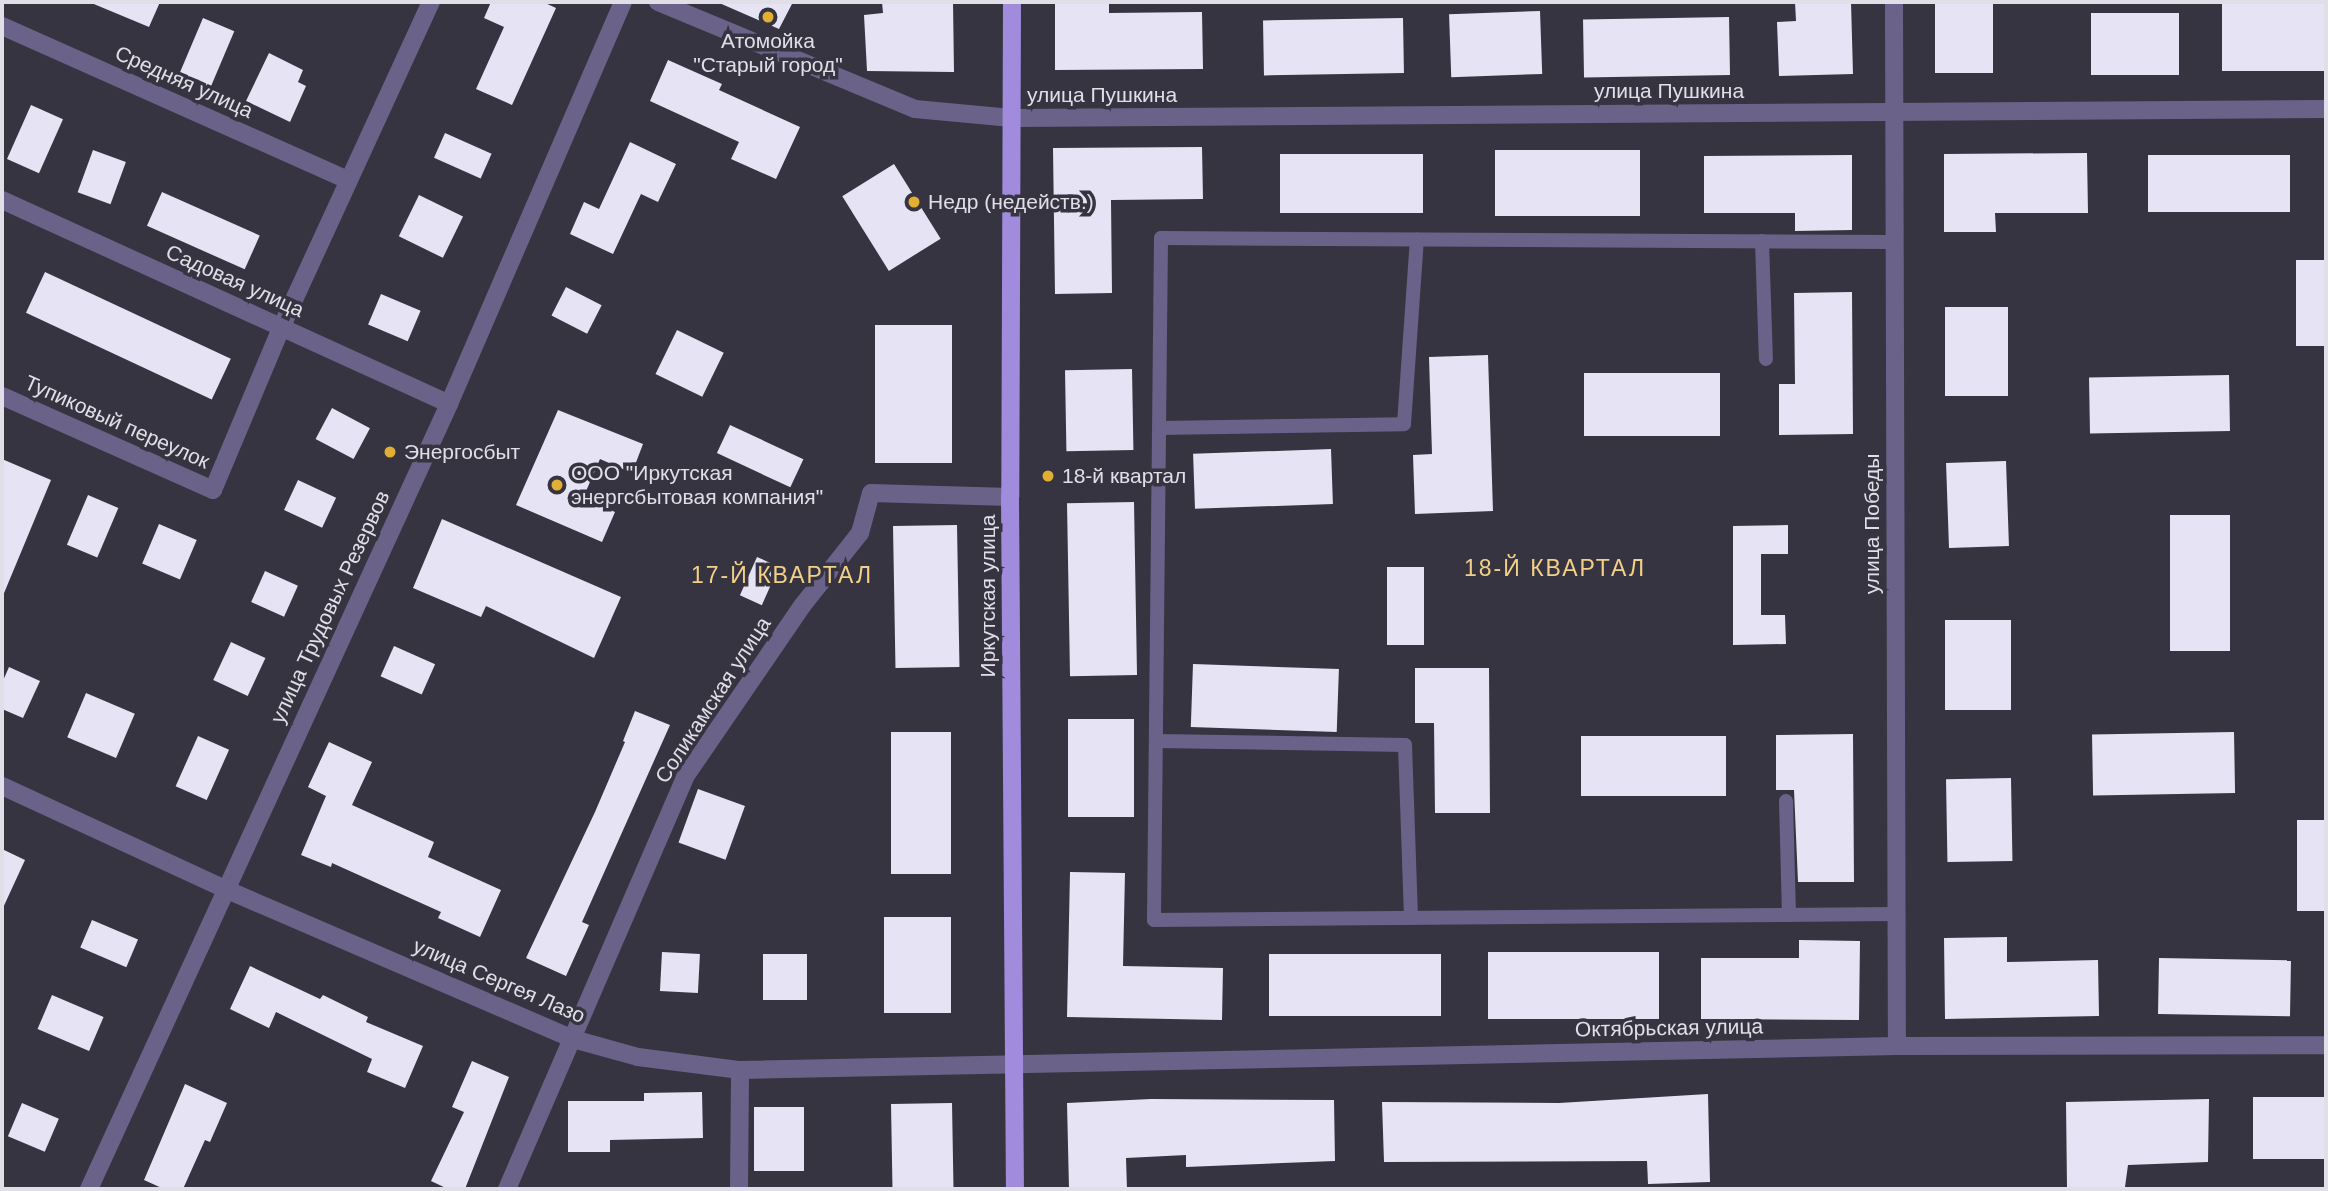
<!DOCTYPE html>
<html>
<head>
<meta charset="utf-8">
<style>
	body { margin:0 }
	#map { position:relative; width:2328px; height:1191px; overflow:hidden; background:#373441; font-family:Helvetica,sans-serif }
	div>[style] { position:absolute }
	.building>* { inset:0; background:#e6e3f5; transform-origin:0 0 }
	.lane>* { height:14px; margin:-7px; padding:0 7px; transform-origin:7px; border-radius:7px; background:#6b628a }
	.street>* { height:18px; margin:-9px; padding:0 9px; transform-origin:9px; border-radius:9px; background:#6b628a }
	.primary>* { height:18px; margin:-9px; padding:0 9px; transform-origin:9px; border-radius:9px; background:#a08bdd }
	.dots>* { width:19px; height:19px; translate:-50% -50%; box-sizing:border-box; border:4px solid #373441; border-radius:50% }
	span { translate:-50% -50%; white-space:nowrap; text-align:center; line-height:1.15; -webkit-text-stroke:7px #373441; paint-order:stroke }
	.poi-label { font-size:21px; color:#e0dee7 }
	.left { translate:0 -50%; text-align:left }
	.street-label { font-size:21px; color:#e0dee7 }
	.neighbourhood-label { font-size:23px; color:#f3d087; letter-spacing:2px }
	.frame { position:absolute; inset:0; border:4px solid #e0dee7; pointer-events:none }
</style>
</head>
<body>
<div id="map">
	<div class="building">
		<div style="clip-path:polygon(89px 2px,160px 2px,149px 27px)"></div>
		<div style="clip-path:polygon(491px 2px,543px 2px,556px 8px,512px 105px,476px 89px,504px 27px,484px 18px)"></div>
		<div style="clip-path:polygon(717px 2px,793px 2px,779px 29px)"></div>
		<div style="clip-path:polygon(882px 2px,953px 2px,954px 72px,867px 71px,864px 15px,883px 13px)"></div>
		<div style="clip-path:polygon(1055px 2px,1109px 2px,1109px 13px,1202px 12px,1203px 69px,1055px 70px)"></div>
		<div style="clip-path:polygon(1795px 2px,1851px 2px,1853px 74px,1779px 76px,1777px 22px,1796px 21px)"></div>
		<div style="left:1935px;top:2px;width:58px;height:71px"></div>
		<div style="left:2326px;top:3px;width:68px;height:104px;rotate:90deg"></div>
		<div style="left:1540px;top:11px;width:63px;height:91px;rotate:88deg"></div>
		<div style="left:2179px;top:13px;width:62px;height:88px;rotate:90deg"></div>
		<div style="left:1729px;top:17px;width:58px;height:146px;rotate:89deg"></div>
		<div style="left:203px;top:18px;width:34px;height:61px;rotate:23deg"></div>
		<div style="left:1403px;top:18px;width:55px;height:140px;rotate:89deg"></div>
		<div style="clip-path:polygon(269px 53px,303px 70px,298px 82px,306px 86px,290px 122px,246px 101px)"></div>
		<div style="clip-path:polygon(668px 60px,722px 84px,719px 90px,800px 127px,776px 179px,731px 159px,739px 142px,650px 101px)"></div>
		<div style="left:31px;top:105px;width:35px;height:59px;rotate:24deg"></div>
		<div style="left:445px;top:133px;width:51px;height:27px;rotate:24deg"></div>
		<div style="clip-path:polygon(630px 142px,676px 164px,658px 202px,641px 194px,613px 254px,570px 234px,584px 202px,599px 209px)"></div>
		<div style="clip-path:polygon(1202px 147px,1203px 199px,1111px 200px,1112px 293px,1055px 294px,1053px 148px)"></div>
		<div style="left:93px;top:150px;width:35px;height:45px;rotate:20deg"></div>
		<div style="left:1640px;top:150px;width:66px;height:145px;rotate:90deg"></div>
		<div style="clip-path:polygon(2087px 153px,2088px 213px,1995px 213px,1996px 232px,1944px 232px,1944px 154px)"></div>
		<div style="left:1423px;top:154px;width:59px;height:143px;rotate:90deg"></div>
		<div style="clip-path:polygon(1852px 155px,1852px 230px,1795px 231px,1795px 213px,1704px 213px,1704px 156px)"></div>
		<div style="left:2148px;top:155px;width:142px;height:57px"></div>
		<div style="left:894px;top:164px;width:88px;height:61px;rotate:58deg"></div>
		<div style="left:162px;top:192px;width:107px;height:37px;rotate:24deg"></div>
		<div style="left:419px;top:195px;width:49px;height:46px;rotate:26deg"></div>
		<div style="left:2296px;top:260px;width:30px;height:86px"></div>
		<div style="left:45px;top:272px;width:205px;height:45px;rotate:25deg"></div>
		<div style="left:566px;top:287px;width:40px;height:32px;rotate:27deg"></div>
		<div style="clip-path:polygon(1852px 292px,1853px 434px,1779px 435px,1779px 384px,1795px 384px,1794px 293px)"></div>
		<div style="left:381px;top:294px;width:43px;height:33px;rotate:23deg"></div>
		<div style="left:1945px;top:307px;width:63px;height:89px"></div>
		<div style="left:952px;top:325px;width:138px;height:77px;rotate:90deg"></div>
		<div style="left:677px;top:330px;width:52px;height:49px;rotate:26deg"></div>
		<div style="clip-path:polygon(1488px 355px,1493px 511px,1415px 514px,1413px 455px,1432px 454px,1429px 357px)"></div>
		<div style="left:1132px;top:369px;width:81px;height:67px;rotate:89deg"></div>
		<div style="left:1720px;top:373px;width:63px;height:136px;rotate:90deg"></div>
		<div style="left:2229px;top:375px;width:56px;height:140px;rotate:89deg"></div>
		<div style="left:332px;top:408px;width:43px;height:35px;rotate:28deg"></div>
		<div style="clip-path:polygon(558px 410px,643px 444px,632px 473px,600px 459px,583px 498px,615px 512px,602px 542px,516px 505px)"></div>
		<div style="left:730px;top:425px;width:81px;height:31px;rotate:25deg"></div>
		<div style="left:1331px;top:449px;width:55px;height:138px;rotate:88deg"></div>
		<div style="clip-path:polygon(2px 459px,51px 480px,2px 598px)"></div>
		<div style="left:2006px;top:461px;width:85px;height:60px;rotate:88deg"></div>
		<div style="left:298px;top:480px;width:42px;height:33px;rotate:25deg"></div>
		<div style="left:88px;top:495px;width:33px;height:54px;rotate:23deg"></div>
		<div style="left:1134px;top:502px;width:173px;height:67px;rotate:89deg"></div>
		<div style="left:2170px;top:515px;width:60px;height:136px"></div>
		<div style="clip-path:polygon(442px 519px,621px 597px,594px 658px,486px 606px,481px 617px,413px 588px)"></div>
		<div style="left:159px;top:524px;width:41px;height:43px;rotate:23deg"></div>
		<div style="left:957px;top:525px;width:142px;height:64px;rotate:89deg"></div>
		<div style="clip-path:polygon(1788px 525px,1788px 554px,1761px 554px,1761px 615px,1785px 615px,1786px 644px,1733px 645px,1733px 526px)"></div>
		<div style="left:757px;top:557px;width:24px;height:42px;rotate:24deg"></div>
		<div style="left:1387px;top:567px;width:37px;height:78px"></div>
		<div style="left:265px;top:571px;width:36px;height:34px;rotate:24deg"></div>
		<div style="left:1945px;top:620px;width:66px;height:90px"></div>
		<div style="left:231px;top:642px;width:38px;height:42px;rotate:25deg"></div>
		<div style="left:394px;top:646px;width:45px;height:33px;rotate:24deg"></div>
		<div style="left:1193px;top:664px;width:146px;height:63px;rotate:2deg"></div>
		<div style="clip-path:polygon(9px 667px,40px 681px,23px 718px,2px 709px,2px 683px)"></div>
		<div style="clip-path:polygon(1415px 668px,1489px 668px,1490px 813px,1435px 813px,1434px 723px,1415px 723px)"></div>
		<div style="left:86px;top:693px;width:53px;height:48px;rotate:23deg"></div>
		<div style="clip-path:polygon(635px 711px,670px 725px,582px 922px,589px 925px,566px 976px,526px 958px,595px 812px,625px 742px,623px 741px)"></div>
		<div style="left:1134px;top:719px;width:98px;height:66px;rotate:90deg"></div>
		<div style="left:951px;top:732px;width:142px;height:60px;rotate:90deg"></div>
		<div style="left:2234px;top:732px;width:61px;height:142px;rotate:89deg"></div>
		<div style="clip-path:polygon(1853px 734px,1854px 882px,1798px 882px,1794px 790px,1776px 790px,1776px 735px)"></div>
		<div style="left:198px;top:736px;width:34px;height:55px;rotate:24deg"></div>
		<div style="left:1581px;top:736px;width:145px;height:60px"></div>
		<div style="clip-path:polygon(329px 742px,372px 762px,352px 805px,434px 842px,428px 857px,501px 890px,480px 937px,438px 918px,441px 912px,332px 863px,331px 867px,301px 855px,326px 796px,308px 787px)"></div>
		<div style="left:2011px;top:778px;width:83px;height:65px;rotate:89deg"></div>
		<div style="left:698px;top:789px;width:50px;height:57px;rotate:20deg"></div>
		<div style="left:2297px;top:820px;width:29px;height:91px"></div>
		<div style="clip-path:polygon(2px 849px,25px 860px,2px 910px)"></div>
		<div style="clip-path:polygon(1070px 872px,1125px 873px,1123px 966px,1223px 968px,1222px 1020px,1067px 1017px)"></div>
		<div style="left:884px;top:917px;width:67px;height:96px"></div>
		<div style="left:92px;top:920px;width:50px;height:30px;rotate:23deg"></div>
		<div style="clip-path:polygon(2007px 937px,2007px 962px,2098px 960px,2099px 1016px,1945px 1019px,1944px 938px)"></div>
		<div style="clip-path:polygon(1799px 940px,1860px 941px,1859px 1020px,1701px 1019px,1701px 958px,1799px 958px)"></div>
		<div style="left:662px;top:952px;width:38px;height:39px;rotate:3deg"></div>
		<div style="left:1659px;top:952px;width:67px;height:171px;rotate:90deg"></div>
		<div style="left:763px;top:954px;width:44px;height:46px"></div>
		<div style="left:1441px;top:954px;width:62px;height:172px;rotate:90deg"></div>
		<div style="left:2159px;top:958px;width:132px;height:56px;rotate:1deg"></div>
		<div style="clip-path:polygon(250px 966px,320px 999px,323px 995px,368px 1017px,366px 1022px,423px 1046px,405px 1088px,367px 1072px,372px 1059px,276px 1012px,269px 1028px,230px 1009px)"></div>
		<div style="left:52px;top:995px;width:56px;height:37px;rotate:23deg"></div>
		<div style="clip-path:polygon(472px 1061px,509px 1077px,465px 1189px,448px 1189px,431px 1181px,464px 1112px,452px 1107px)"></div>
		<div style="clip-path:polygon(185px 1084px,227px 1103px,210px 1142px,205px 1140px,183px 1189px,164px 1189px,144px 1180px)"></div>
		<div style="clip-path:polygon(702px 1092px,703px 1138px,610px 1140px,610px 1152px,568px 1152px,568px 1101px,644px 1101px,644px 1093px)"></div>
		<div style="clip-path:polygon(1708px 1094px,1710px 1182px,1648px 1184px,1647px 1161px,1384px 1162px,1382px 1102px,1559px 1103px)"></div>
		<div style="left:2253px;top:1097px;width:73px;height:62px"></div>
		<div style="clip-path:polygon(1151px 1099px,1334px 1100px,1335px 1161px,1186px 1167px,1186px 1155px,1126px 1158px,1127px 1189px,1069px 1189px,1067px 1103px)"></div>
		<div style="clip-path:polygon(2209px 1099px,2208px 1162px,2128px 1165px,2125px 1187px,2067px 1188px,2066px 1102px)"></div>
		<div style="left:22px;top:1103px;width:40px;height:36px;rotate:23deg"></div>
		<div style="left:952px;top:1103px;width:86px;height:61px;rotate:89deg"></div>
		<div style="left:754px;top:1107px;width:50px;height:64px"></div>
	</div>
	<div class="lane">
		<div style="left:1762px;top:241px;width:118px;rotate:88.1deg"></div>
		<div style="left:1893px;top:242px;width:732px;rotate:-179.69deg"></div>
		<div style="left:1161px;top:238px;width:682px;rotate:90.59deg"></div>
		<div style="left:1154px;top:920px;width:742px;rotate:-0.46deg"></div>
		<div style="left:1159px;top:428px;width:245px;rotate:-0.9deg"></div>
		<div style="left:1404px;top:424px;width:185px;rotate:-86deg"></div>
		<div style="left:1156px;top:741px;width:249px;rotate:0.9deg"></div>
		<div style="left:1405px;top:745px;width:173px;rotate:88deg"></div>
		<div style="left:1786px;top:801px;width:114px;rotate:88.5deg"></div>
	</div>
	<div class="street">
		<div style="left:658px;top:2px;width:278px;rotate:22.6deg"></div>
		<div style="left:915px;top:109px;width:97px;rotate:5.3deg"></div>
		<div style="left:1012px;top:118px;width:1314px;rotate:-0.39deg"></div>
		<div style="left:1894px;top:2px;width:1044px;rotate:89.84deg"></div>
		<div style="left:2px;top:26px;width:379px;rotate:24deg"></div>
		<div style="left:2px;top:200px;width:491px;rotate:24.5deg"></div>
		<div style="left:2px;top:396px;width:231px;rotate:24deg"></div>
		<div style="left:213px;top:490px;width:176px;rotate:-67.2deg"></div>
		<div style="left:281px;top:328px;width:359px;rotate:-65.3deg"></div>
		<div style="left:2px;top:786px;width:246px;rotate:24.8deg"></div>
		<div style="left:225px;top:889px;width:379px;rotate:23.3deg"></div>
		<div style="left:573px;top:1039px;width:67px;rotate:15.5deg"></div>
		<div style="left:638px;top:1057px;width:103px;rotate:7.3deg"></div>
		<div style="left:740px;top:1070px;width:1157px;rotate:-1.19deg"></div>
		<div style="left:1897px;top:1046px;width:429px;rotate:-0.1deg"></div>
		<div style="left:89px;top:1189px;width:864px;rotate:-65.36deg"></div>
		<div style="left:449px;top:404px;width:438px;rotate:-66.6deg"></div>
		<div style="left:507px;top:1189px;width:449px;rotate:-66.6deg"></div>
		<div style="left:685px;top:777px;width:207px;rotate:-55.6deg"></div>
		<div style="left:802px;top:606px;width:93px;rotate:-51.5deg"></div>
		<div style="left:860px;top:533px;width:41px;rotate:-74.6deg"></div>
		<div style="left:871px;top:493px;width:139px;rotate:1.6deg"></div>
		<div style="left:739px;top:1189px;width:119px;rotate:-89.5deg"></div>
	</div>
	<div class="primary">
		<div style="left:1012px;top:2px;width:495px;rotate:90.2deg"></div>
		<div style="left:1010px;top:497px;width:692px;rotate:89.59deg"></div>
	</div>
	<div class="dots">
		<div style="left:768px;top:17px;background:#e2af34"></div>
		<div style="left:914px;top:202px;background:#e2af34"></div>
		<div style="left:390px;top:452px;background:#e2af34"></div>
		<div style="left:1048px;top:476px;background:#e2af34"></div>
		<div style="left:557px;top:485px;background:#e2af34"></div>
	</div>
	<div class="poi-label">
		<span style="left:768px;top:53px">Атомойка<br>"Старый город"</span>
		<span class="left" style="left:928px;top:202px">Недр (недейств.)</span>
		<span class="left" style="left:404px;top:452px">Энергосбыт</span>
		<span class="left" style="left:571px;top:485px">ООО "Иркутская<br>энергсбытовая компания"</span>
		<span class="left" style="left:1062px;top:476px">18-й квартал</span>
	</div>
	<div class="street-label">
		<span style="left:184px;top:82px;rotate:24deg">Средняя улица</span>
		<span style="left:1669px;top:91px">улица Пушкина</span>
		<span style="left:1102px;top:95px">улица Пушкина</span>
		<span style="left:235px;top:281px;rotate:24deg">Садовая улица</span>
		<span style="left:117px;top:422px;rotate:24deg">Тупиковый переулок</span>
		<span style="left:1872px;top:524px;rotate:-90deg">улица Победы</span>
		<span style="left:988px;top:596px;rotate:-90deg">Иркутская улица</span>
		<span style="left:330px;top:607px;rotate:-65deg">улица Трудовых Резервов</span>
		<span style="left:713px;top:700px;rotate:-57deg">Соликамская улица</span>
		<span style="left:499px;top:981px;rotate:23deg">улица Сергея Лазо</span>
		<span style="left:1669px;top:1028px;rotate:-1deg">Октябрьская улица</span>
	</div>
	<div class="neighbourhood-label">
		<span style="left:1555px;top:568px">18-Й КВАРТАЛ</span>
		<span style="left:782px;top:575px">17-Й КВАРТАЛ</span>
	</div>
	<div class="frame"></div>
</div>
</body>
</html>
